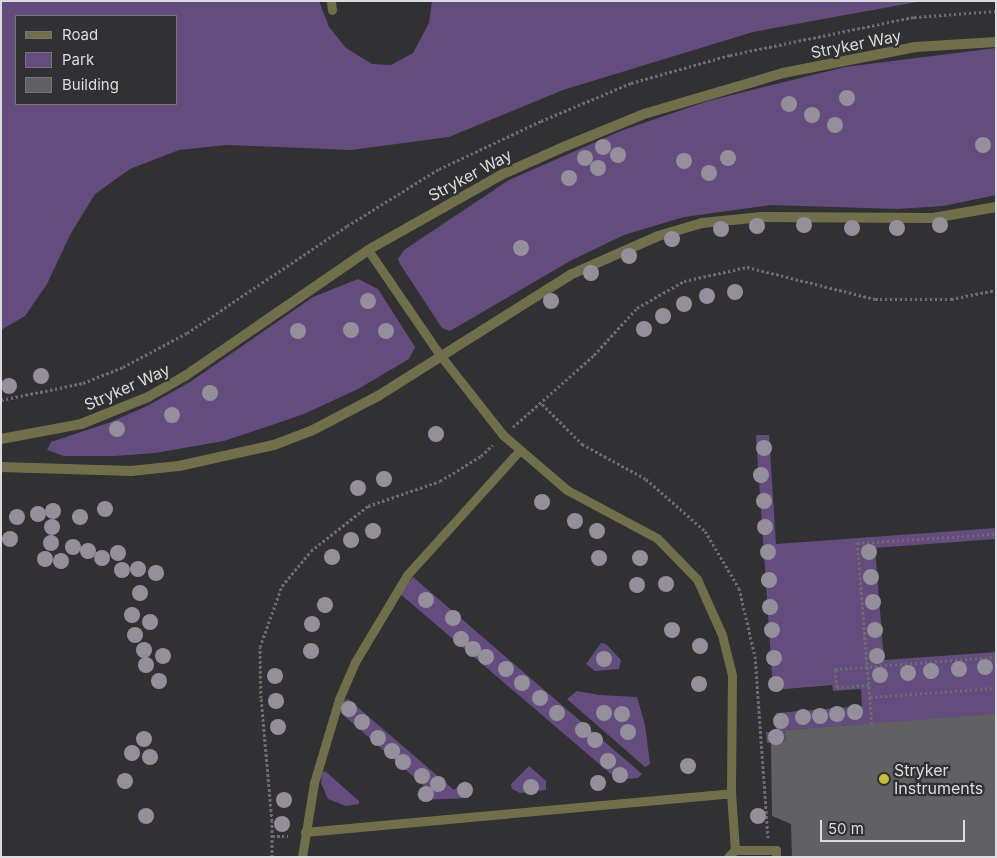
<!DOCTYPE html>
<html>
<head>
<meta charset="utf-8">
<style>
	body { margin:0 }
	#map { position:relative; width:997px; height:858px; overflow:hidden; background:#313032; font-family:Inter,sans-serif }
	div>[style] { position:absolute }
	.green>* { inset:0; background:#644c7e }
	.building>* { inset:0; background:#616063 }
	.path>* { height:3px; margin-top:-1.5px; transform-origin:0; background:repeating-linear-gradient(90deg,#6d6c6e 0 2.5px,transparent 0 5px) }
	.service>* { height:9px; margin:-4.5px; padding:0 4.5px; transform-origin:4.5px; border-radius:4.5px; background:#716f4b }
	.minor>* { height:10px; margin:-5px; padding:0 5px; transform-origin:5px; border-radius:5px; background:#716f4b }
	.trees>* { width:16px; height:16px; margin:-8px; border-radius:50%; background:#948f9b }
	.dots>* { width:14px; height:14px; translate:-50% -50%; box-sizing:border-box; border:2px solid #313032; border-radius:50% }
	span { translate:-50% -50%; white-space:nowrap; text-align:center; line-height:1.15; -webkit-text-stroke:4.5px #313032; paint-order:stroke }
	.street-label { font-size:16px; color:#dcdbdd }
	.poi-label { font-size:16px; color:#dcdbdd }
	.left { translate:0 -50%; text-align:left }
	.frame { position:absolute; inset:0; border:2px solid #dcdbdd; pointer-events:none }
	.legend { position:absolute; left:15px; top:15px; width:162px; height:90px; box-sizing:border-box; background:#313032; border:1px solid #757476; margin:0; padding:6px 9px; list-style:none; font-size:15px; color:#dcdbdd }
	.legend li { display:flex; align-items:center; gap:10px; height:25px }
	.legend b { width:25px; border:1px solid #757476 }
	.scale { position:absolute; left:820px; top:820px; width:145px; height:22px; box-sizing:border-box; border:2px solid #dcdbdd; border-top:0; padding-left:6px; font-size:15px; line-height:18px; white-space:nowrap; color:#dcdbdd; -webkit-text-stroke:4px #313032; paint-order:stroke }
</style>
</head>
<body>
<div id="map">
	<div class="green">
		<div style="clip-path:polygon(evenodd,1px 1px,319px 1px,329px 27px,346px 48px,372px 64px,391px 65px,413px 53px,429px 23px,432px 1px,922px 1px,753px 32px,563px 90px,449px 137px,351px 150px,227px 145px,179px 150px,130px 169px,95px 194px,70px 235px,47px 284px,25px 316px,1px 330px,1px 1px,176px 16px,176px 104px,16px 104px,16px 16px,176px 16px)"></div>
		<div style="clip-path:polygon(996px 48px,996px 195px,943px 206px,897px 209px,771px 205px,684px 217px,624px 235px,570px 261px,450px 331px,442px 328px,400px 264px,398px 259px,404px 250px,509px 180px,623px 130px,708px 101px,845px 67px)"></div>
		<div style="clip-path:polygon(358px 279px,378px 289px,415px 347px,409px 359px,358px 389px,304px 414px,224px 441px,155px 453px,114px 456px,64px 456px,47px 450px,51px 442px,111px 422px,149px 405px,190px 382px,313px 297px)"></div>
		<div style="clip-path:polygon(756px 435px,769px 435px,776px 544px,996px 528px,996px 539px,875px 548px,884px 660px,996px 652px,996px 715px,784px 730px,786px 741px,767px 743px,766px 732px,776px 732px,776px 713px,862px 706px,861px 689px,833px 691px,832px 685px,773px 690px)"></div>
		<div style="clip-path:polygon(413px 577px,642px 774px,638px 778px,618px 780px,399px 593px)"></div>
		<div style="clip-path:polygon(601px 643px,606px 644px,621px 660px,619px 669px,595px 671px,586px 664px)"></div>
		<div style="clip-path:polygon(577px 691px,600px 695px,637px 697px,645px 725px,650px 764px,645px 767px,567px 699px)"></div>
		<div style="clip-path:polygon(348px 699px,454px 790px,465px 781px,471px 786px,472px 794px,468px 798px,419px 800px,417px 794px,424px 786px,341px 713px,343px 701px)"></div>
		<div style="clip-path:polygon(529px 766px,546px 781px,546px 790px,520px 793px,512px 789px,511px 784px)"></div>
		<div style="clip-path:polygon(325px 771px,359px 801px,359px 804px,346px 806px,328px 799px,321px 783px,322px 773px)"></div>
	</div>
	<div class="building">
		<div style="clip-path:polygon(996px 714px,996px 857px,792px 857px,791px 824px,772px 816px,771px 742px,786px 741px,784px 730px)"></div>
	</div>
	<div class="path">
		<div style="left:1px;top:400px;width:84px;rotate:-11.7deg"></div>
		<div style="left:83px;top:383px;width:43px;rotate:-21.8deg"></div>
		<div style="left:123px;top:367px;width:72px;rotate:-28deg"></div>
		<div style="left:187px;top:333px;width:192px;rotate:-33.8deg"></div>
		<div style="left:347px;top:226px;width:108px;rotate:-31.8deg"></div>
		<div style="left:439px;top:169px;width:113px;rotate:-25.2deg"></div>
		<div style="left:541px;top:121px;width:98px;rotate:-22.9deg"></div>
		<div style="left:631px;top:83px;width:103px;rotate:-15.8deg"></div>
		<div style="left:730px;top:55px;width:188px;rotate:-11.7deg"></div>
		<div style="left:914px;top:17px;width:82px;rotate:-4.2deg"></div>
		<div style="left:542px;top:404px;width:57px;rotate:45deg"></div>
		<div style="left:582px;top:444px;width:73px;rotate:28.7deg"></div>
		<div style="left:646px;top:479px;width:79px;rotate:41.4deg"></div>
		<div style="left:705px;top:531px;width:66px;rotate:59.2deg"></div>
		<div style="left:739px;top:588px;width:70px;rotate:76.8deg"></div>
		<div style="left:755px;top:656px;width:182px;rotate:85.9deg"></div>
		<div style="left:513px;top:427px;width:108px;rotate:-41.6deg"></div>
		<div style="left:594px;top:355px;width:64px;rotate:-47.5deg"></div>
		<div style="left:637px;top:308px;width:54px;rotate:-29.9deg"></div>
		<div style="left:684px;top:281px;width:65px;rotate:-12.5deg"></div>
		<div style="left:747px;top:267px;width:132px;rotate:14deg"></div>
		<div style="left:875px;top:299px;width:76px"></div>
		<div style="left:951px;top:299px;width:46px;rotate:-11.3deg"></div>
		<div style="left:869px;top:685px;width:32px;rotate:176deg"></div>
		<div style="left:837px;top:687px;width:18px;rotate:-96deg"></div>
		<div style="left:835px;top:669px;width:161px;rotate:-4.3deg"></div>
		<div style="left:870px;top:697px;width:126px;rotate:-4.1deg"></div>
		<div style="left:872px;top:724px;width:182px;rotate:-94.7deg"></div>
		<div style="left:857px;top:543px;width:139px;rotate:-3.7deg"></div>
		<div style="left:272px;top:836px;width:16px"></div>
		<div style="left:272px;top:857px;width:36px;rotate:-90deg"></div>
		<div style="left:272px;top:821px;width:123px;rotate:-95.1deg"></div>
		<div style="left:261px;top:698px;width:51px;rotate:-91.1deg"></div>
		<div style="left:260px;top:647px;width:65px;rotate:-70.2deg"></div>
		<div style="left:282px;top:586px;width:45px;rotate:-50.4deg"></div>
		<div style="left:311px;top:551px;width:73px;rotate:-38.3deg"></div>
		<div style="left:368px;top:506px;width:76px;rotate:-19.1deg"></div>
		<div style="left:440px;top:481px;width:48px;rotate:-31.4deg"></div>
		<div style="left:481px;top:456px;width:16px;rotate:-43deg"></div>
	</div>
	<div class="service">
		<div style="left:331px;top:1px;width:9px;rotate:84deg"></div>
		<div style="left:368px;top:250px;width:127px;rotate:55.6deg"></div>
		<div style="left:440px;top:355px;width:102px;rotate:51.8deg"></div>
		<div style="left:503px;top:435px;width:84px;rotate:40.7deg"></div>
		<div style="left:567px;top:490px;width:102px;rotate:28.1deg"></div>
		<div style="left:657px;top:538px;width:57px;rotate:45.7deg"></div>
		<div style="left:697px;top:579px;width:61px;rotate:65.9deg"></div>
		<div style="left:722px;top:635px;width:41px;rotate:76deg"></div>
		<div style="left:732px;top:675px;width:118px;rotate:90.5deg"></div>
		<div style="left:731px;top:793px;width:57px;rotate:86deg"></div>
		<div style="left:305px;top:832px;width:428px;rotate:-5.2deg"></div>
		<div style="left:302px;top:857px;width:75px;rotate:-80.8deg"></div>
		<div style="left:314px;top:783px;width:88px;rotate:-73.4deg"></div>
		<div style="left:339px;top:699px;width:40px;rotate:-66.6deg"></div>
		<div style="left:355px;top:662px;width:101px;rotate:-59.1deg"></div>
		<div style="left:407px;top:575px;width:167px;rotate:-47.9deg"></div>
		<div style="left:728px;top:857px;width:10px;rotate:-45deg"></div>
		<div style="left:735px;top:850px;width:41px"></div>
		<div style="left:776px;top:850px;width:7px;rotate:90deg"></div>
	</div>
	<div class="minor">
		<div style="left:1px;top:439px;width:81px;rotate:-10.6deg"></div>
		<div style="left:81px;top:424px;width:72px;rotate:-21.9deg"></div>
		<div style="left:148px;top:397px;width:43px;rotate:-29.6deg"></div>
		<div style="left:185px;top:376px;width:222px;rotate:-34.5deg"></div>
		<div style="left:368px;top:250px;width:155px;rotate:-29.4deg"></div>
		<div style="left:503px;top:174px;width:69px;rotate:-24deg"></div>
		<div style="left:566px;top:146px;width:84px;rotate:-22.3deg"></div>
		<div style="left:644px;top:114px;width:145px;rotate:-16.4deg"></div>
		<div style="left:783px;top:73px;width:135px;rotate:-11.1deg"></div>
		<div style="left:915px;top:47px;width:81px;rotate:-3.5deg"></div>
		<div style="left:1px;top:467px;width:130px;rotate:1.8deg"></div>
		<div style="left:131px;top:471px;width:48px;rotate:-5.9deg"></div>
		<div style="left:179px;top:466px;width:97px;rotate:-12.5deg"></div>
		<div style="left:274px;top:445px;width:40px;rotate:-21deg"></div>
		<div style="left:311px;top:431px;width:76px;rotate:-27.6deg"></div>
		<div style="left:378px;top:396px;width:229px;rotate:-32.2deg"></div>
		<div style="left:572px;top:274px;width:94px;rotate:-23.8deg"></div>
		<div style="left:658px;top:236px;width:46px;rotate:-16.5deg"></div>
		<div style="left:702px;top:223px;width:60px;rotate:-5.7deg"></div>
		<div style="left:762px;top:217px;width:171px;rotate:0.3deg"></div>
		<div style="left:933px;top:218px;width:64px;rotate:-9.9deg"></div>
	</div>
	<div class="trees">
		<div style="left:847px;top:98px"></div>
		<div style="left:789px;top:104px"></div>
		<div style="left:812px;top:115px"></div>
		<div style="left:835px;top:125px"></div>
		<div style="left:983px;top:145px"></div>
		<div style="left:603px;top:147px"></div>
		<div style="left:618px;top:155px"></div>
		<div style="left:585px;top:158px"></div>
		<div style="left:728px;top:158px"></div>
		<div style="left:684px;top:161px"></div>
		<div style="left:598px;top:168px"></div>
		<div style="left:709px;top:173px"></div>
		<div style="left:569px;top:178px"></div>
		<div style="left:804px;top:225px"></div>
		<div style="left:940px;top:225px"></div>
		<div style="left:757px;top:226px"></div>
		<div style="left:852px;top:228px"></div>
		<div style="left:897px;top:228px"></div>
		<div style="left:721px;top:229px"></div>
		<div style="left:672px;top:239px"></div>
		<div style="left:521px;top:248px"></div>
		<div style="left:629px;top:256px"></div>
		<div style="left:591px;top:273px"></div>
		<div style="left:735px;top:292px"></div>
		<div style="left:707px;top:296px"></div>
		<div style="left:368px;top:301px"></div>
		<div style="left:551px;top:301px"></div>
		<div style="left:684px;top:304px"></div>
		<div style="left:663px;top:316px"></div>
		<div style="left:644px;top:329px"></div>
		<div style="left:351px;top:330px"></div>
		<div style="left:298px;top:331px"></div>
		<div style="left:386px;top:331px"></div>
		<div style="left:41px;top:376px"></div>
		<div style="left:9px;top:386px"></div>
		<div style="left:210px;top:393px"></div>
		<div style="left:172px;top:415px"></div>
		<div style="left:117px;top:429px"></div>
		<div style="left:436px;top:434px"></div>
		<div style="left:764px;top:448px"></div>
		<div style="left:761px;top:475px"></div>
		<div style="left:384px;top:479px"></div>
		<div style="left:358px;top:488px"></div>
		<div style="left:764px;top:501px"></div>
		<div style="left:542px;top:502px"></div>
		<div style="left:105px;top:509px"></div>
		<div style="left:53px;top:511px"></div>
		<div style="left:38px;top:514px"></div>
		<div style="left:17px;top:517px"></div>
		<div style="left:80px;top:517px"></div>
		<div style="left:575px;top:521px"></div>
		<div style="left:52px;top:527px"></div>
		<div style="left:765px;top:527px"></div>
		<div style="left:373px;top:531px"></div>
		<div style="left:597px;top:531px"></div>
		<div style="left:10px;top:539px"></div>
		<div style="left:351px;top:540px"></div>
		<div style="left:51px;top:543px"></div>
		<div style="left:73px;top:547px"></div>
		<div style="left:88px;top:551px"></div>
		<div style="left:768px;top:552px"></div>
		<div style="left:869px;top:552px"></div>
		<div style="left:118px;top:553px"></div>
		<div style="left:332px;top:557px"></div>
		<div style="left:102px;top:558px"></div>
		<div style="left:599px;top:558px"></div>
		<div style="left:640px;top:558px"></div>
		<div style="left:45px;top:559px"></div>
		<div style="left:61px;top:561px"></div>
		<div style="left:138px;top:569px"></div>
		<div style="left:122px;top:570px"></div>
		<div style="left:156px;top:573px"></div>
		<div style="left:871px;top:577px"></div>
		<div style="left:769px;top:580px"></div>
		<div style="left:666px;top:584px"></div>
		<div style="left:637px;top:585px"></div>
		<div style="left:140px;top:593px"></div>
		<div style="left:426px;top:600px"></div>
		<div style="left:873px;top:602px"></div>
		<div style="left:325px;top:605px"></div>
		<div style="left:770px;top:607px"></div>
		<div style="left:132px;top:615px"></div>
		<div style="left:453px;top:618px"></div>
		<div style="left:150px;top:622px"></div>
		<div style="left:312px;top:624px"></div>
		<div style="left:672px;top:630px"></div>
		<div style="left:772px;top:630px"></div>
		<div style="left:875px;top:630px"></div>
		<div style="left:135px;top:635px"></div>
		<div style="left:461px;top:639px"></div>
		<div style="left:700px;top:646px"></div>
		<div style="left:473px;top:649px"></div>
		<div style="left:144px;top:650px"></div>
		<div style="left:311px;top:651px"></div>
		<div style="left:163px;top:656px"></div>
		<div style="left:877px;top:656px"></div>
		<div style="left:486px;top:657px"></div>
		<div style="left:774px;top:658px"></div>
		<div style="left:604px;top:659px"></div>
		<div style="left:146px;top:665px"></div>
		<div style="left:985px;top:667px"></div>
		<div style="left:506px;top:669px"></div>
		<div style="left:959px;top:669px"></div>
		<div style="left:931px;top:671px"></div>
		<div style="left:908px;top:673px"></div>
		<div style="left:880px;top:675px"></div>
		<div style="left:275px;top:676px"></div>
		<div style="left:159px;top:681px"></div>
		<div style="left:522px;top:683px"></div>
		<div style="left:699px;top:684px"></div>
		<div style="left:776px;top:684px"></div>
		<div style="left:540px;top:698px"></div>
		<div style="left:276px;top:701px"></div>
		<div style="left:349px;top:709px"></div>
		<div style="left:855px;top:712px"></div>
		<div style="left:557px;top:713px"></div>
		<div style="left:604px;top:713px"></div>
		<div style="left:622px;top:714px"></div>
		<div style="left:837px;top:714px"></div>
		<div style="left:820px;top:716px"></div>
		<div style="left:803px;top:717px"></div>
		<div style="left:781px;top:721px"></div>
		<div style="left:362px;top:722px"></div>
		<div style="left:278px;top:727px"></div>
		<div style="left:583px;top:730px"></div>
		<div style="left:628px;top:732px"></div>
		<div style="left:776px;top:737px"></div>
		<div style="left:378px;top:738px"></div>
		<div style="left:144px;top:739px"></div>
		<div style="left:595px;top:740px"></div>
		<div style="left:392px;top:751px"></div>
		<div style="left:132px;top:753px"></div>
		<div style="left:150px;top:757px"></div>
		<div style="left:608px;top:761px"></div>
		<div style="left:403px;top:762px"></div>
		<div style="left:688px;top:766px"></div>
		<div style="left:620px;top:775px"></div>
		<div style="left:422px;top:776px"></div>
		<div style="left:125px;top:781px"></div>
		<div style="left:598px;top:783px"></div>
		<div style="left:438px;top:784px"></div>
		<div style="left:531px;top:787px"></div>
		<div style="left:465px;top:790px"></div>
		<div style="left:426px;top:794px"></div>
		<div style="left:284px;top:800px"></div>
		<div style="left:146px;top:816px"></div>
		<div style="left:758px;top:816px"></div>
		<div style="left:282px;top:824px"></div>
	</div>
	<div class="dots">
		<div style="left:884px;top:779px;background:#c6bc3c"></div>
	</div>
	<div class="street-label">
		<span style="left:856px;top:44px;rotate:-11deg">Stryker Way</span>
		<span style="left:470px;top:175px;rotate:-28deg">Stryker Way</span>
		<span style="left:127px;top:387px;rotate:-24deg">Stryker Way</span>
	</div>
	<div class="poi-label">
		<span class="left" style="left:894px;top:779px">Stryker<br>Instruments</span>
	</div>
	<div class="frame"></div>
	<ul class="legend">
	<li><b style="height:6px;background:#716f4b"></b>Road</li>
	<li><b style="height:14px;background:#644c7e"></b>Park</li>
	<li><b style="height:14px;background:#616063"></b>Building</li>
	</ul>
	<div class="scale">50 m</div>
</div>
</body>
</html>
